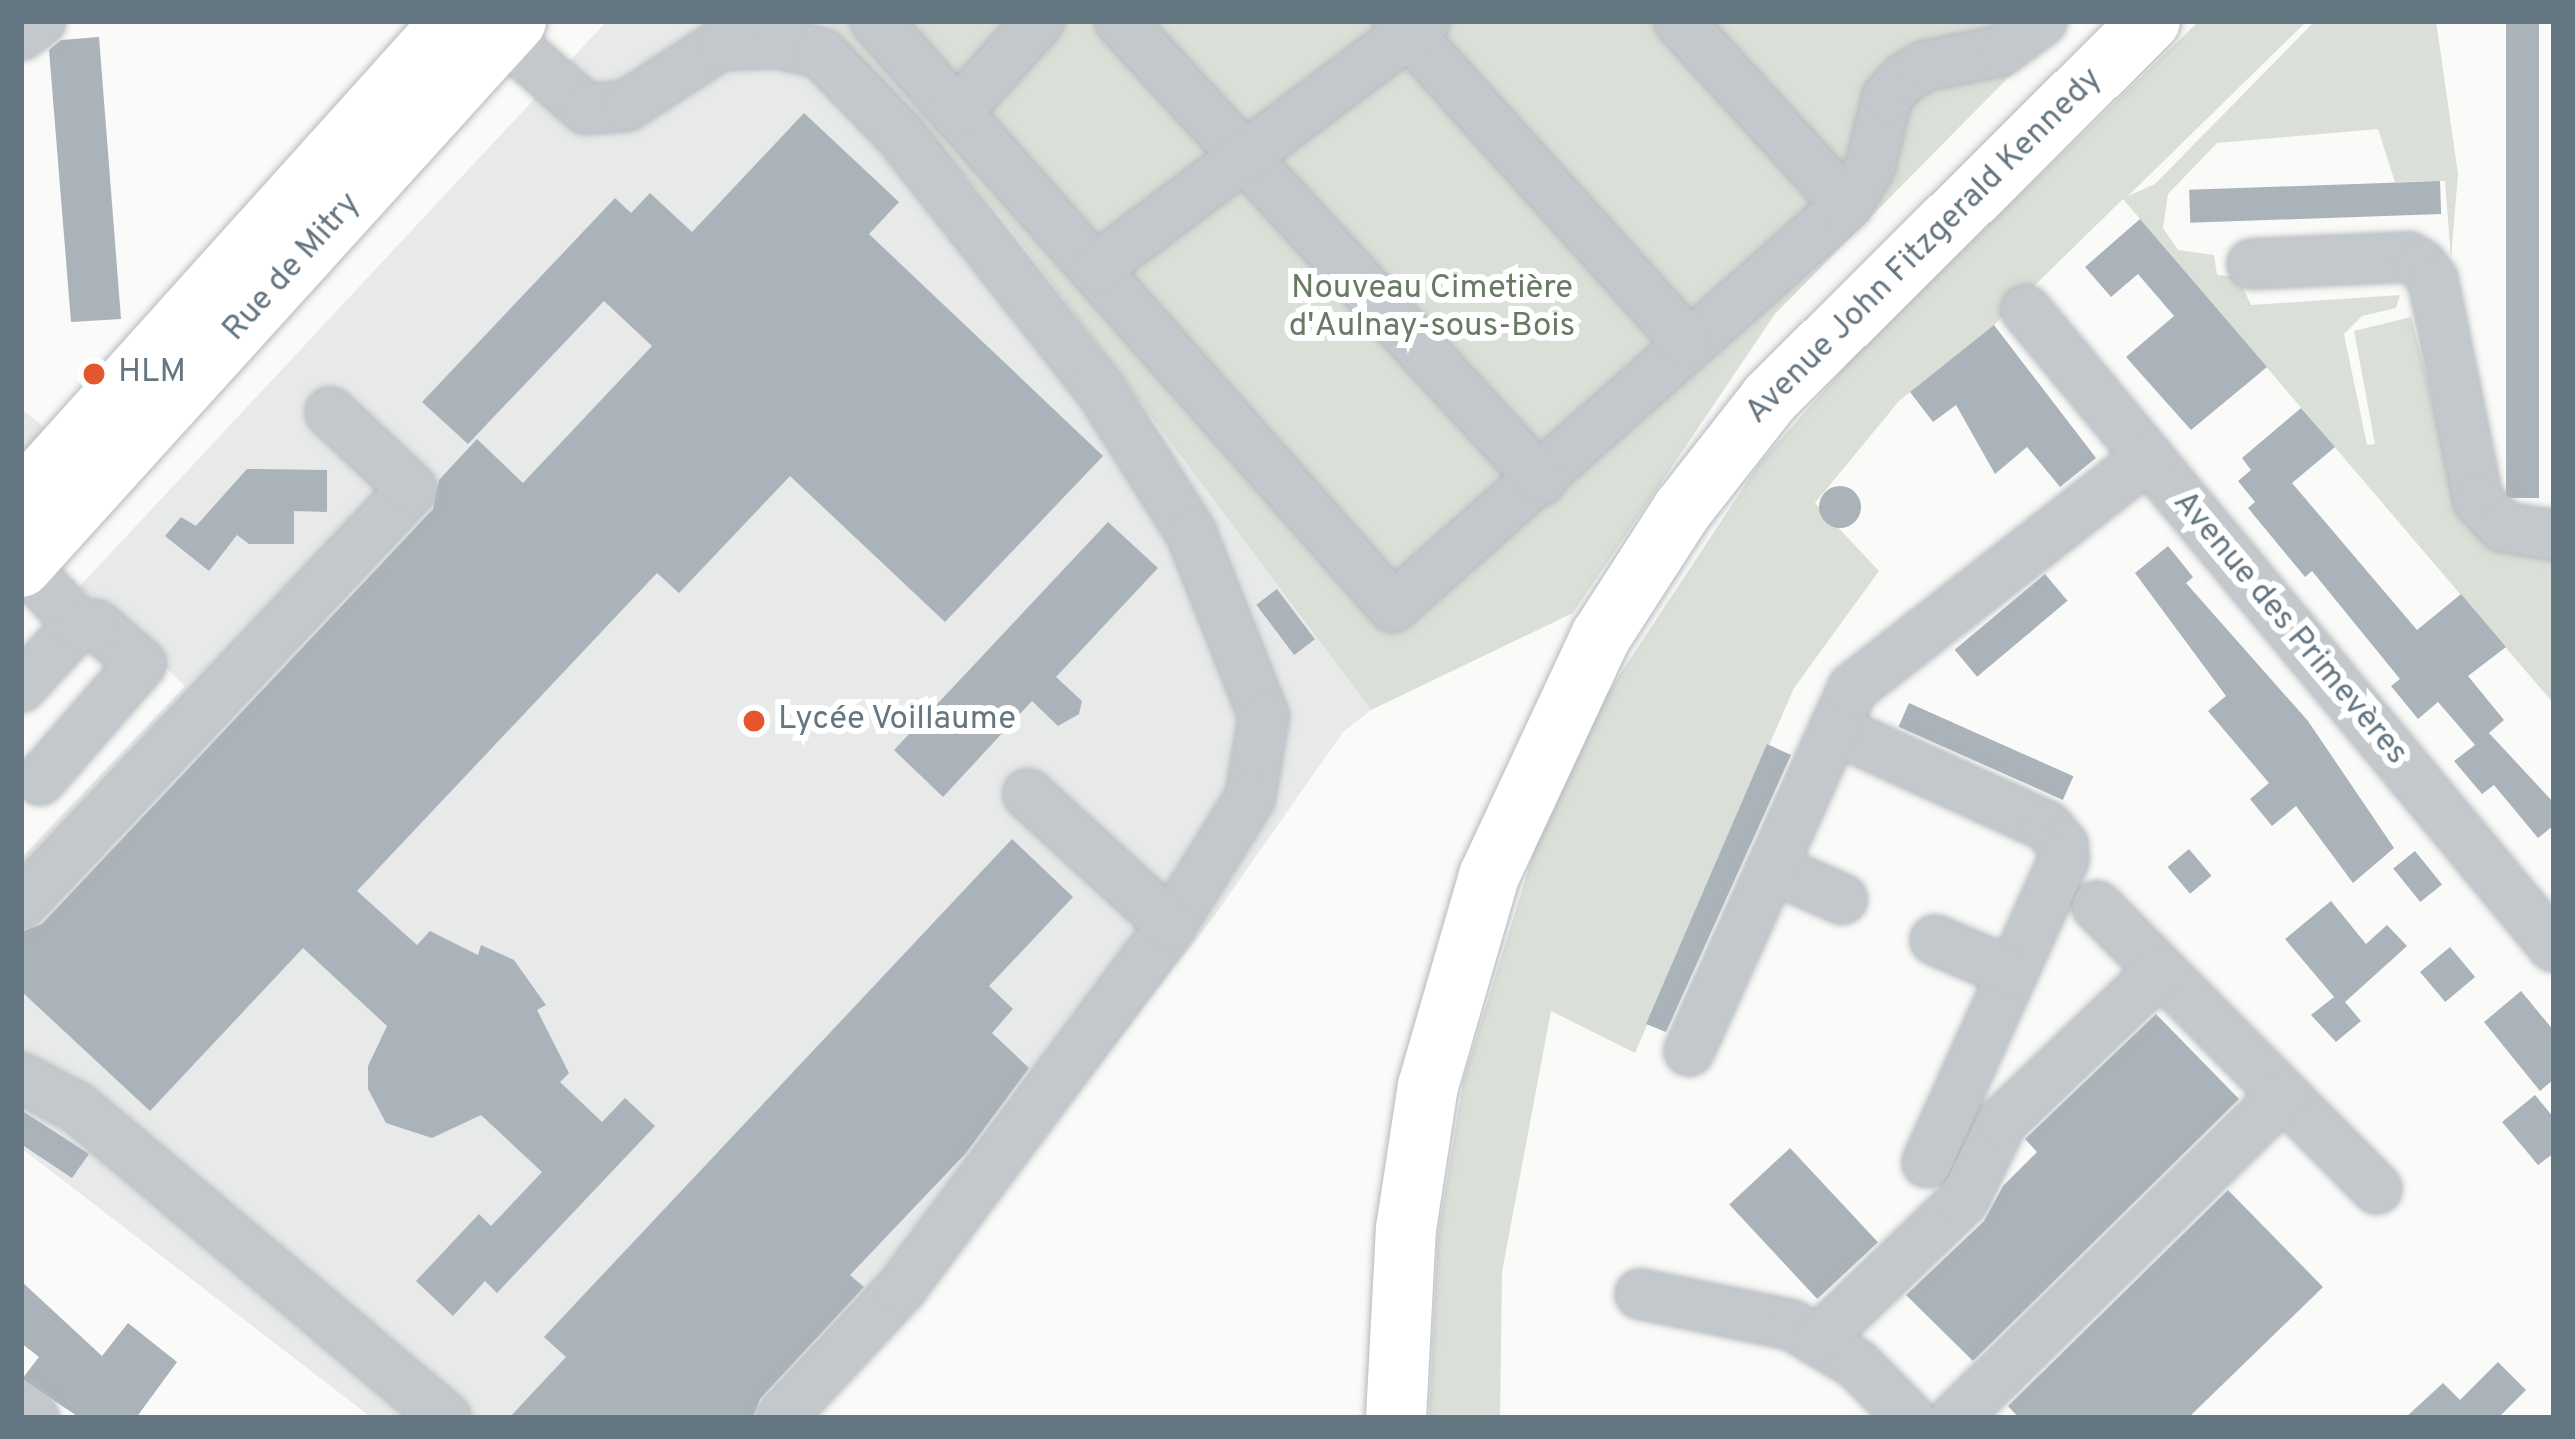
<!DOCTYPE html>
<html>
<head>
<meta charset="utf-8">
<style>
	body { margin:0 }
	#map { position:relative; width:2575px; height:1439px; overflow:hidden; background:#fafaf8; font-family:Overpass,sans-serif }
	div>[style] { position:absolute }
	.built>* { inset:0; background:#e8e9e9 }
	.green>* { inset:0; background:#dadfd7 }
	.building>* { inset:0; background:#aab3b9; transform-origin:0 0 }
	.round { border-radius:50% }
	.roads { filter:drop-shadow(0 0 3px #b5babe) drop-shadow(0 0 3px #b5babe) }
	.minor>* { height:48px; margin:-24px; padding:0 24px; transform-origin:24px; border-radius:24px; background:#c3c8cc }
	.major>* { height:60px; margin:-30px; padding:0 30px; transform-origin:30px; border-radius:30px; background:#fff }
	.dots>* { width:33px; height:33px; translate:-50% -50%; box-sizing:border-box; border:6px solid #fff; border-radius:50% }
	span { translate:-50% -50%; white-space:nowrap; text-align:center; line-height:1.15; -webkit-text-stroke:12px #fff; paint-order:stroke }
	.street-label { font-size:33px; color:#657683 }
	.park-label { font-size:33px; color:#687a64 }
	.poi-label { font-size:33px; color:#657683 }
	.left { translate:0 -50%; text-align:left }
	.frame { position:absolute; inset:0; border:24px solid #657683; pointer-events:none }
</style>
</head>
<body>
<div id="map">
	<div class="built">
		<div style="clip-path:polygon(607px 21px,826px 21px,1002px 217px,1371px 710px,1343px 732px,1215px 915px,944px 1266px,813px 1418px,372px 1418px,21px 1148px,21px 858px,185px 686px,79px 587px)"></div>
		<div style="clip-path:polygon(21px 409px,48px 430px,21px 459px)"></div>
	</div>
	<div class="green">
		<div style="clip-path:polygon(826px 21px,2064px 21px,1775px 314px,1573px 613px,1371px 710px,1002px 217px)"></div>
		<div style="clip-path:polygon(2199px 21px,2307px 21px,2128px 196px,2155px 184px,2315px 21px,2436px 21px,2458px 174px,2451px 259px,2445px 181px,2395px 182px,2378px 129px,2217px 143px,2168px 194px,2163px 228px,2178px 250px,2214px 255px,2217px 275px,2238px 277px,2251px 305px,2400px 295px,2396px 308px,2362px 316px,2344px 334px,2367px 445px,2375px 444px,2354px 331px,2411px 317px,2454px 483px,2554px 547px,2554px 704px,2123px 199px,1994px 325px,1899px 401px,1815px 503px,1879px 571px,1794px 688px,1635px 1053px,1551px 1011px,1502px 1272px,1500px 1418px,1429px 1418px,1438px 1234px,1464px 1078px,1534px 851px,1607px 694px,1759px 464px,1861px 349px)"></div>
	</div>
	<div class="building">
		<div style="left:2506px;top:21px;width:33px;height:477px"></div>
		<div style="clip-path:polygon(99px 37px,121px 319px,71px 322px,49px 50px,61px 40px)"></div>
		<div style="clip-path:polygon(804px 113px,899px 202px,869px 234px,1103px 456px,945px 622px,790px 476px,679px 593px,657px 573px,357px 891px,417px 945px,430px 931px,478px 955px,481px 945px,514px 960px,546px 1005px,537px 1010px,569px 1073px,560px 1082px,602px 1122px,625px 1098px,655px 1126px,497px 1293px,485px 1281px,453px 1316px,416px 1281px,479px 1214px,491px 1226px,542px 1172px,481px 1115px,432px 1138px,386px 1123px,368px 1089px,368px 1066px,387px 1026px,303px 948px,150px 1111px,21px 991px,21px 932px,42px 924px,433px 509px,439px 480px,477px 439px,523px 483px,652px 346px,604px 301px,468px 444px,422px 402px,615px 198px,631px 213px,650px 193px,692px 232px)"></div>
		<div style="left:2440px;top:181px;width:33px;height:251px;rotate:88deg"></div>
		<div style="clip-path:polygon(2140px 219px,2267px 367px,2191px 430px,2126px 357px,2174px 316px,2138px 274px,2111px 297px,2085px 267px)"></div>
		<div style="clip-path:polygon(1994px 325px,2096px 458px,2060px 487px,2027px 447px,1995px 474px,1956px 405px,1933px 422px,1910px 392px)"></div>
		<div style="clip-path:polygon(2301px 408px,2335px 447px,2292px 483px,2417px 630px,2461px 594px,2506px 647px,2468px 676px,2504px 720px,2483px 738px,2489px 733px,2554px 803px,2554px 825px,2538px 838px,2494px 785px,2482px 794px,2454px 761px,2475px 745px,2458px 725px,2438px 702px,2418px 719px,2391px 686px,2400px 679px,2312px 571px,2305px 577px,2248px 508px,2255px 502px,2238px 481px,2251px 470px,2242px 458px)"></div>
		<div style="clip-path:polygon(247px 469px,327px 470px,327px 512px,294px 511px,294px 544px,249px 544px,237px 535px,209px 571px,165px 536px,181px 517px,196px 526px)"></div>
		<div class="round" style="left:1819px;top:486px;width:42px;height:42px"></div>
		<div style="clip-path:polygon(1108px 522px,1158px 568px,1056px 677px,1082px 701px,1079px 714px,1058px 726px,1032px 701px,943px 797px,894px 750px)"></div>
		<div style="clip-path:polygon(2168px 546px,2193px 577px,2186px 583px,2308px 721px,2394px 848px,2353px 883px,2296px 806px,2272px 826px,2250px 799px,2269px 783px,2208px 711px,2226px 696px,2135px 573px)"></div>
		<div style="left:2045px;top:574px;width:35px;height:118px;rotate:50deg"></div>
		<div style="left:1277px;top:589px;width:63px;height:26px;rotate:53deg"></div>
		<div style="left:1909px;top:703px;width:180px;height:26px;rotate:24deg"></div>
		<div style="clip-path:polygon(1767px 744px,1791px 755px,1666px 1032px,1646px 1024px)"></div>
		<div style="clip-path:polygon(1012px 839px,1073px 897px,989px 986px,1013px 1009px,992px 1033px,1029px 1068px,966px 1153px,850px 1275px,864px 1287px,760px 1399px,753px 1418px,509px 1418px,566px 1357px,544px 1337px)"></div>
		<div style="left:2189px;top:849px;width:35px;height:28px;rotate:50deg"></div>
		<div style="left:2415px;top:851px;width:43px;height:28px;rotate:51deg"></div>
		<div style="clip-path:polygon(2331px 901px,2366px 944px,2387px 925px,2407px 946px,2345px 1002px,2361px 1021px,2336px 1042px,2311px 1015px,2334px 997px,2285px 939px)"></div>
		<div style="left:2450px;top:947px;width:39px;height:39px;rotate:50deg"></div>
		<div style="clip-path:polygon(2521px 991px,2554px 1031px,2554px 1079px,2540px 1091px,2484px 1022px)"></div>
		<div style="clip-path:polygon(2156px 1014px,2239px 1099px,1973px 1361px,1906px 1295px,1984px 1221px,2003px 1186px,2037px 1152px,2025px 1139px)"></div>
		<div style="clip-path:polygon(2535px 1095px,2554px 1118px,2554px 1153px,2538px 1165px,2502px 1122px)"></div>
		<div style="clip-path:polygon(21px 1110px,89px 1154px,72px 1178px,21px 1144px)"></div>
		<div style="left:1790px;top:1148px;width:129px;height:83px;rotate:47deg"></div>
		<div style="clip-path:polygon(2228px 1190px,2323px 1287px,2188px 1418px,2019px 1418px,2008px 1406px)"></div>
		<div style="clip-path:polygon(21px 1281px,102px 1356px,128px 1323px,177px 1362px,136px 1418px,80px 1418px,22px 1379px,39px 1357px,21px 1343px)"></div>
		<div style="clip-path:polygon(2498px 1362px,2526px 1390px,2498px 1418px,2405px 1418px,2443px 1383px,2460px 1400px)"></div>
	</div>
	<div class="roads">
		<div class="minor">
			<div style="left:472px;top:21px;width:33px;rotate:25deg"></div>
			<div style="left:502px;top:35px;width:112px;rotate:41.4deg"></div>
			<div style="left:586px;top:109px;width:40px;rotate:-4.3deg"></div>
			<div style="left:626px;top:106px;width:112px;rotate:-33deg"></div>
			<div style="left:720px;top:45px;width:57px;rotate:-2deg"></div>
			<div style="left:777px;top:43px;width:45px;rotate:12.8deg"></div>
			<div style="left:821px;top:53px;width:112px;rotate:46.1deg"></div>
			<div style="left:899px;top:134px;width:325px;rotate:51.8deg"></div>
			<div style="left:1100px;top:389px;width:170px;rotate:57.7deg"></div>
			<div style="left:1191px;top:533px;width:197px;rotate:68.3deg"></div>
			<div style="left:1264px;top:716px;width:83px;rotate:99.7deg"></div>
			<div style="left:1250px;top:798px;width:150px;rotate:121.9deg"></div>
			<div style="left:876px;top:21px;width:781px;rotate:48.58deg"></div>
			<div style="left:1393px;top:607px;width:606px;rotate:-41.52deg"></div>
			<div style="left:1847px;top:205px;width:44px;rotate:-58.8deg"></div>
			<div style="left:1870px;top:167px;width:72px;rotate:-76.3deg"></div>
			<div style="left:1887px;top:97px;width:26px;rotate:-47deg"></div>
			<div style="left:1905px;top:78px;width:23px;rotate:-31deg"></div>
			<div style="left:1925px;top:66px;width:77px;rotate:-11.2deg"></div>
			<div style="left:2001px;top:51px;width:51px;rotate:-36.2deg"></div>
			<div style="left:1120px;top:21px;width:623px;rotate:47.47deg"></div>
			<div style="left:1398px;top:21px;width:433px;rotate:48deg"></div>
			<div style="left:1679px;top:21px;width:249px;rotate:47.6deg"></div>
			<div style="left:21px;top:35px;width:24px;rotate:-35deg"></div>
			<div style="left:956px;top:113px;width:124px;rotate:-47.9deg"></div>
			<div style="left:2252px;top:264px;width:157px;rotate:-2.6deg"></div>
			<div style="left:2409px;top:257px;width:15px;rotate:32deg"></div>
			<div style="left:2422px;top:265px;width:19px;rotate:54deg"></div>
			<div style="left:2433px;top:280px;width:225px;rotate:78.4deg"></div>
			<div style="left:2478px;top:500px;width:37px;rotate:47deg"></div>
			<div style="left:2503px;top:527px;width:52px;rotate:8.9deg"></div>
			<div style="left:1096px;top:268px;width:411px;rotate:-36.9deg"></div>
			<div style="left:2026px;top:310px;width:827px;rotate:50.35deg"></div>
			<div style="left:21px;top:687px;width:86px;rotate:-47.4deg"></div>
			<div style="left:79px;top:624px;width:81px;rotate:-133.5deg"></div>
			<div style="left:1834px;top:729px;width:234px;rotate:24.5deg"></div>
			<div style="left:2047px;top:826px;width:25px;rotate:50deg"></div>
			<div style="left:2063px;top:845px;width:14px;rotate:86deg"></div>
			<div style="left:2064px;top:859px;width:333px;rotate:114.3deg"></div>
			<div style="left:40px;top:780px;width:154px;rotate:-49deg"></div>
			<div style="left:141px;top:664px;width:60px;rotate:-139.1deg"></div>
			<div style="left:96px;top:625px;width:17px;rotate:-177deg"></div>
			<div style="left:1772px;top:868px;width:77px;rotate:23.9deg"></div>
			<div style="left:21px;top:904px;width:570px;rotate:-46.71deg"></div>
			<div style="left:412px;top:489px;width:112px;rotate:-136.8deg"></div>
			<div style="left:2097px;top:906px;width:398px;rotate:45.3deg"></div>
			<div style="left:1935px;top:940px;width:84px;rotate:23.2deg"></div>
			<div style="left:1689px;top:1051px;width:398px;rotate:-65.7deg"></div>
			<div style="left:1853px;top:688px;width:373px;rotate:-38deg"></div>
			<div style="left:21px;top:1078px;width:64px;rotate:27.8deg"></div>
			<div style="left:78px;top:1108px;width:481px;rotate:40.1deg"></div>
			<div style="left:1640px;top:1294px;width:155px;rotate:11.5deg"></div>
			<div style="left:1792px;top:1325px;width:76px;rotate:31deg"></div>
			<div style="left:1857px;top:1364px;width:76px;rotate:45.5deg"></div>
			<div style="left:1818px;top:1340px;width:202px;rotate:-43.8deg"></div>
			<div style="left:1964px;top:1200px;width:87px;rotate:-64deg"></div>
			<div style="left:2002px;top:1122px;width:219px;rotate:-43.7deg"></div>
			<div style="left:21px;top:1407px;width:17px;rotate:40deg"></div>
			<div style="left:781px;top:1418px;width:176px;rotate:-47.1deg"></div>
			<div style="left:901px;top:1289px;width:453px;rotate:-53.4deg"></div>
			<div style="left:1171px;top:925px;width:194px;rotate:-137.5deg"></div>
			<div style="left:1955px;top:1418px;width:461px;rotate:-44.5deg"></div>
		</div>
		<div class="major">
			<div style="left:21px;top:500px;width:644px;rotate:-48.02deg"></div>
			<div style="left:21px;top:567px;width:737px;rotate:-47.8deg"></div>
			<div style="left:1396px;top:1418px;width:189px;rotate:-87deg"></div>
			<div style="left:1406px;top:1229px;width:145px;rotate:-81.3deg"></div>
			<div style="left:1428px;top:1086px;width:219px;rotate:-73.8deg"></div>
			<div style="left:1489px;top:876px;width:265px;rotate:-65deg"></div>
			<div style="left:1601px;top:636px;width:151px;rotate:-57.2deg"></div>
			<div style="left:1683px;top:509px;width:141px;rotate:-51.9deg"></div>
			<div style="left:1770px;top:398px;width:535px;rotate:-44.77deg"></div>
		</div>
	</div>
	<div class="dots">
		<div style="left:94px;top:374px;background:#e4572e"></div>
		<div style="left:754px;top:721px;background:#e4572e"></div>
	</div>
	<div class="street-label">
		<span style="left:1925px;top:247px;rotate:-45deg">Avenue John Fitzgerald Kennedy</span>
		<span style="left:293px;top:268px;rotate:-48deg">Rue de Mitry</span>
		<span style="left:2289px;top:629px;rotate:50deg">Avenue des Primevères</span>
	</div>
	<div class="park-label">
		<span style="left:1432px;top:309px">Nouveau Cimetière<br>d'Aulnay-sous-Bois</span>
	</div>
	<div class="poi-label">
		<span class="left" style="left:118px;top:374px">HLM</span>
		<span class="left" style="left:778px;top:721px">Lycée Voillaume</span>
	</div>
	<div class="frame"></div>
</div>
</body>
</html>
